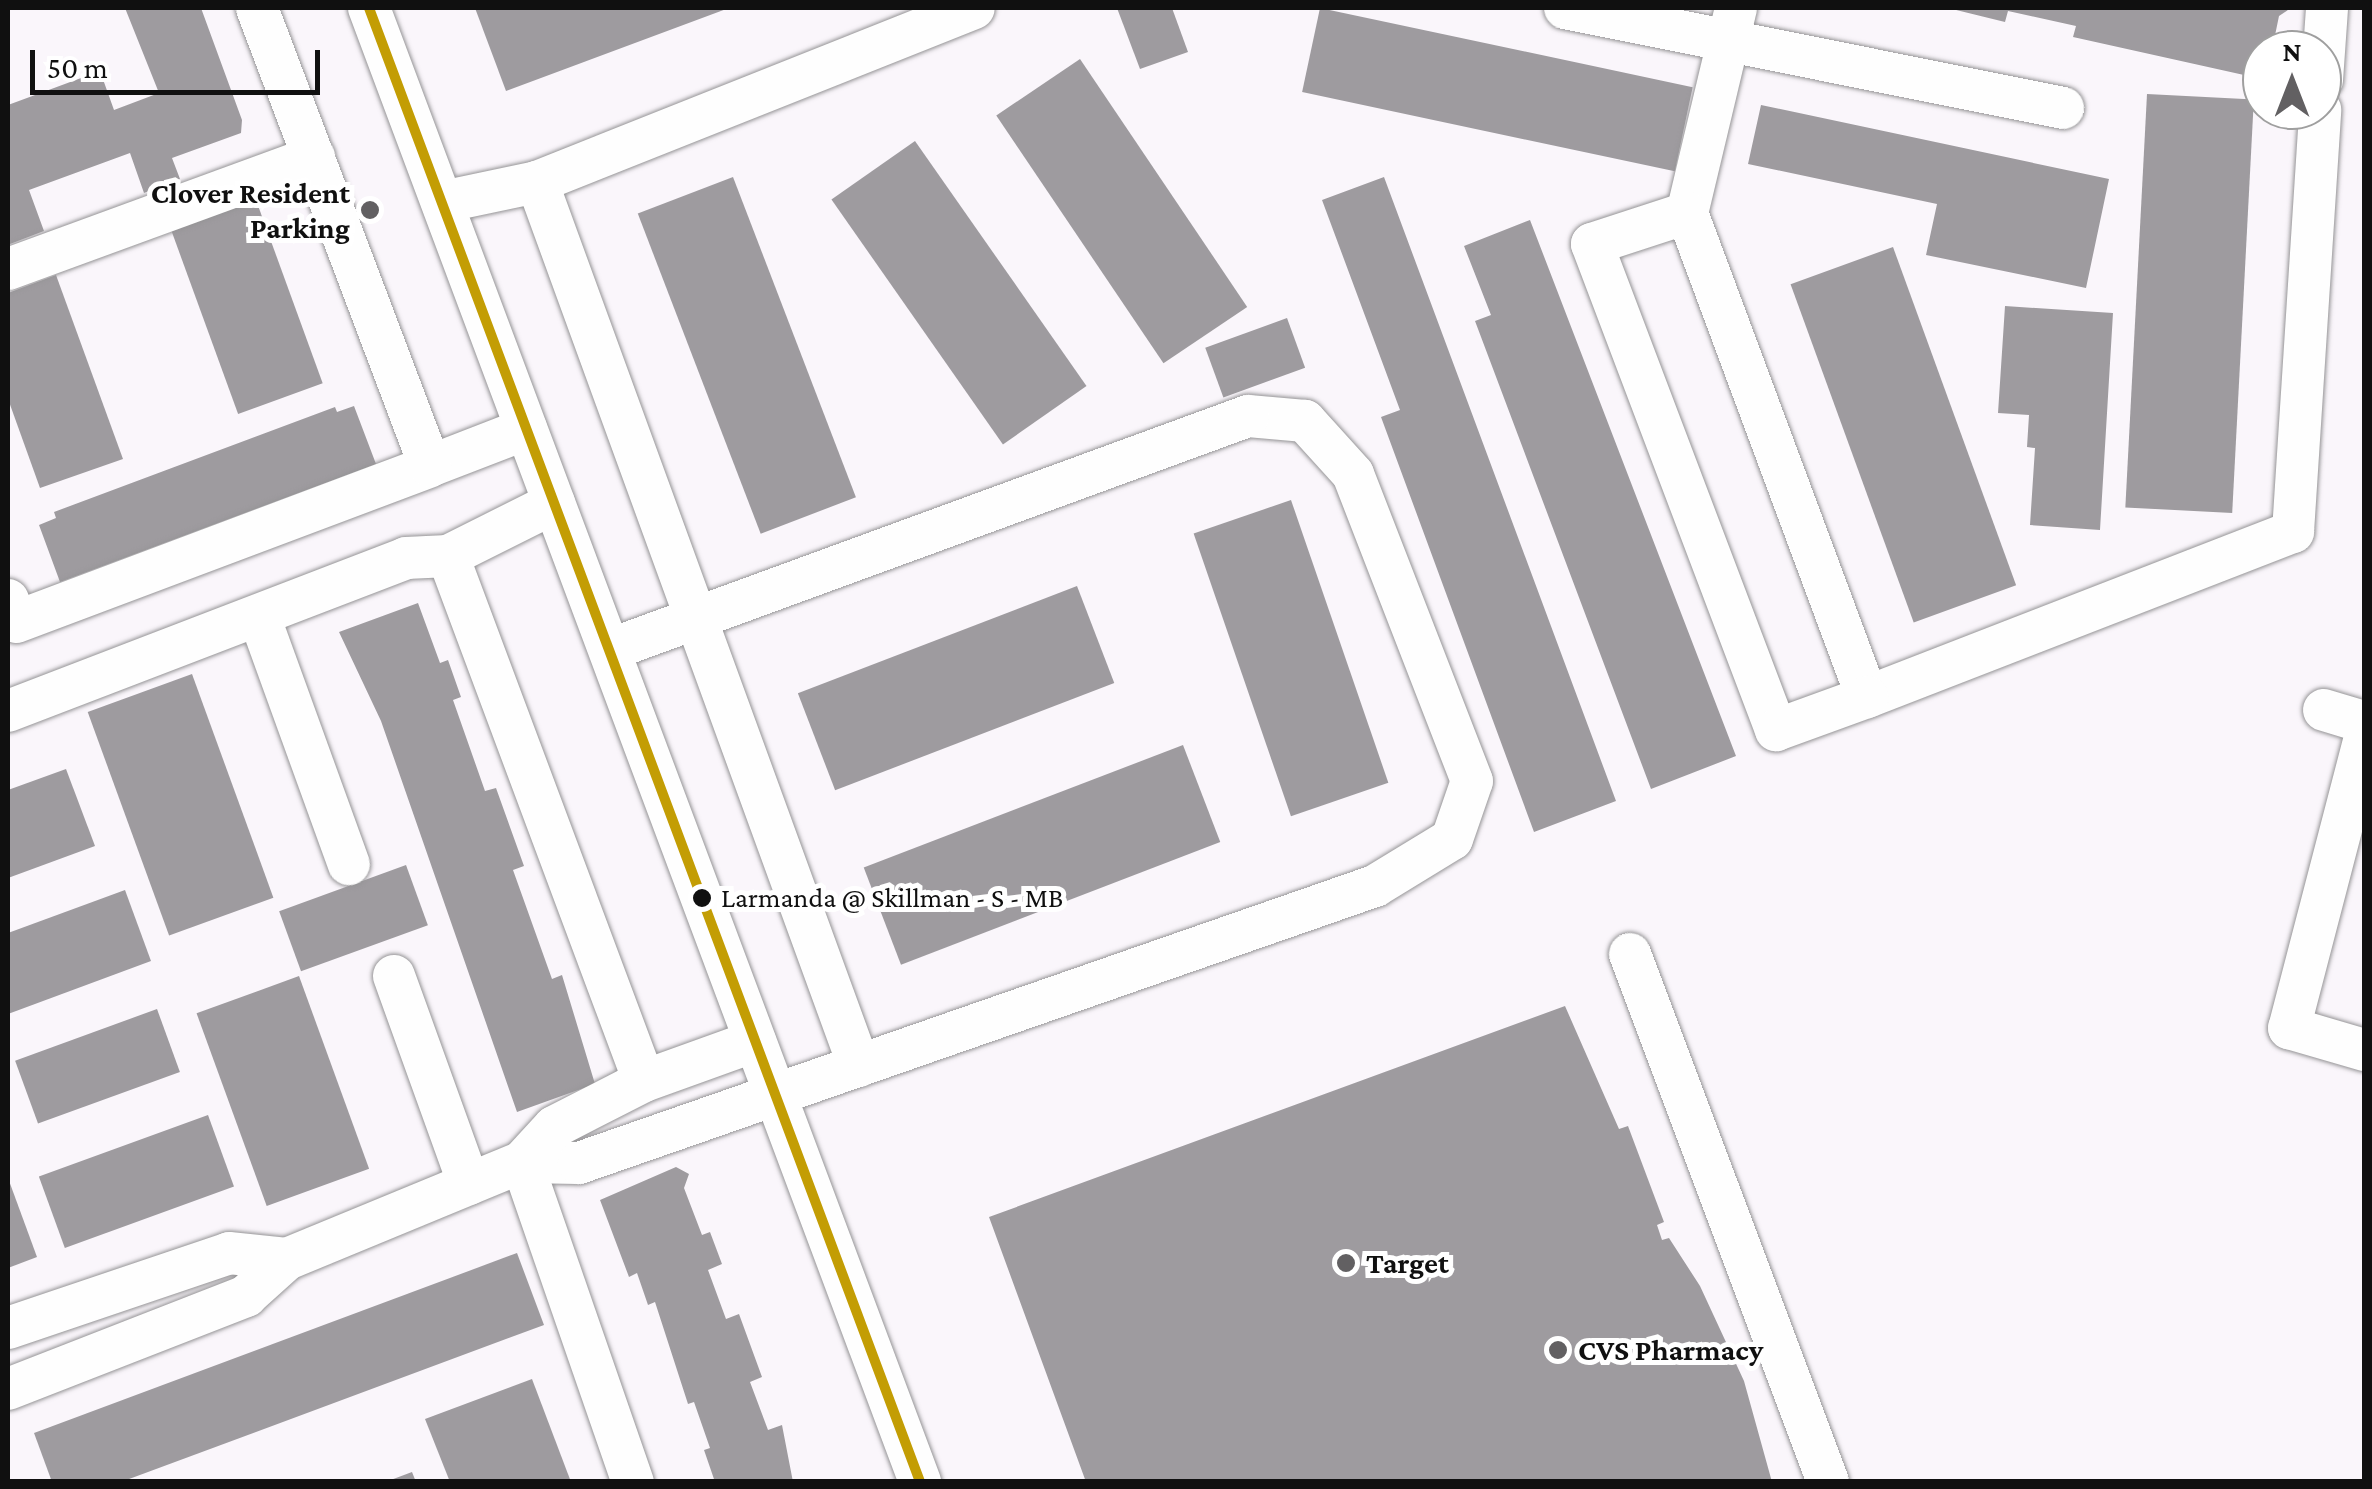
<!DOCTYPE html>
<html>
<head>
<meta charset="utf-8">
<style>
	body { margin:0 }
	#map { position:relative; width:2372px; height:1489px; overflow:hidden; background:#faf6fb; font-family:"Crimson Pro",serif }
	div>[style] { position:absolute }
	.building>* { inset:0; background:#9e9b9f; transform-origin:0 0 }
	.roads { filter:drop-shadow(0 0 2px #959496) drop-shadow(0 0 2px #959496) }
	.minor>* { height:42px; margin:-21px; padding:0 21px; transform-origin:21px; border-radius:21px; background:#fefefe }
	.bus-1>* { height:10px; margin:-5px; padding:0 5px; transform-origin:5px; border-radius:5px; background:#c39d04 }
	.dots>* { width:28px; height:28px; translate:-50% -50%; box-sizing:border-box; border:5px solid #fff; border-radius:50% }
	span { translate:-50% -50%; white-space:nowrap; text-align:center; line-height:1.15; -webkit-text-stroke:10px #fff; paint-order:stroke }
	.bus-label { font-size:28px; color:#101010 }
	.left { translate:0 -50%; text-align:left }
	.poi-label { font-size:30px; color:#101010; font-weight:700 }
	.right { translate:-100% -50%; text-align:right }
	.frame { position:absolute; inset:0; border:10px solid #101010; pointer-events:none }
	.north { position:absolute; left:2242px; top:30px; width:100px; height:100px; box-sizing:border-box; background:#fff; border:2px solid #9f9f9f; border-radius:50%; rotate:0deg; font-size:28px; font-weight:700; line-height:40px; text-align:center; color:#101010 }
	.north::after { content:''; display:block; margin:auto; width:35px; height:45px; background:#626062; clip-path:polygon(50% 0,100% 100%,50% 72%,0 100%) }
	.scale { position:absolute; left:30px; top:50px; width:290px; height:45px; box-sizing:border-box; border:5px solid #101010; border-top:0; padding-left:12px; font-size:30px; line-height:35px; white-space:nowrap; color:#101010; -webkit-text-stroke:8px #fff; paint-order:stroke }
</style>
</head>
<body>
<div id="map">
	<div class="building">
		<div style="clip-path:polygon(125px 8px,201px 8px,242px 120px,241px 133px,172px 158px,180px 179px,144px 193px,130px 153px,29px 190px,44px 231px,10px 244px,8px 105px,100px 71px,114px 110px,159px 93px)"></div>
		<div style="clip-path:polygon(475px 8px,729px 8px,506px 91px)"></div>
		<div style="clip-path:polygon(1117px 8px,1172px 8px,1188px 52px,1140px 69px)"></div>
		<div style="left:1320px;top:8px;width:381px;height:86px;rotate:12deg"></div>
		<div style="clip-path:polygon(1948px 8px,2291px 8px,2279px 16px,2272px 50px,2262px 50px,2262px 79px,2073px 37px,2076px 26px,2008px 11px,2005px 22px)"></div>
		<div style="left:1080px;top:59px;width:299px;height:101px;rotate:56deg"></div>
		<div style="left:2147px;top:94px;width:107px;height:414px;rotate:3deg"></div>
		<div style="clip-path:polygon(1761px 105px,2109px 179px,2086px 288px,1926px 255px,1937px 204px,1748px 164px)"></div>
		<div style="left:915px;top:141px;width:299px;height:102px;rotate:55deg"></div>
		<div style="left:733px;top:177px;width:343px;height:102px;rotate:69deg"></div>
		<div style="clip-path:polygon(1384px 177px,1616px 801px,1534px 832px,1381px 417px,1400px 410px,1322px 200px)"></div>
		<div style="left:256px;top:200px;width:195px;height:90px;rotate:70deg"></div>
		<div style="clip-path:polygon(1530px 220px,1736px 756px,1651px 789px,1475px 321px,1491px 315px,1464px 246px)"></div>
		<div style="left:1893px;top:247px;width:360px;height:109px;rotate:70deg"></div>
		<div style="clip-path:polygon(56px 275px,123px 459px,40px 488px,8px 399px,8px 293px)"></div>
		<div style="clip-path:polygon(2005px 306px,2113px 313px,2100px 530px,2030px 525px,2035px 448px,2027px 447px,2029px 415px,1998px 413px)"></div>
		<div style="left:1287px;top:318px;width:53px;height:87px;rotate:70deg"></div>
		<div style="clip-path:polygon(354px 406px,376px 464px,60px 582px,39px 525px,56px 518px,54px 512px,335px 407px,337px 412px)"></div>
		<div style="left:1291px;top:500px;width:299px;height:103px;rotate:71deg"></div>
		<div style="left:1077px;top:586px;width:104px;height:299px;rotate:69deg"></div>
		<div style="clip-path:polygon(418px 603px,440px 663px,448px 660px,461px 697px,453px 700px,485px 791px,496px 788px,524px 866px,513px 870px,552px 979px,562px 975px,595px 1084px,517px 1112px,381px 721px,339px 632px)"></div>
		<div style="left:192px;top:674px;width:238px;height:111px;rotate:70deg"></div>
		<div style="left:1183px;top:745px;width:104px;height:342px;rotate:69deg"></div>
		<div style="clip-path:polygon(66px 769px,95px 846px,8px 878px,8px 790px)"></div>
		<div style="left:406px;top:865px;width:64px;height:135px;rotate:70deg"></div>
		<div style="clip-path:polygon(125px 890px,151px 961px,8px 1014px,8px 933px)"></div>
		<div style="left:299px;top:976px;width:205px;height:109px;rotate:70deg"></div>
		<div style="clip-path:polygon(1565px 1006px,1619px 1129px,1628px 1126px,1664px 1222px,1657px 1225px,1662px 1240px,1669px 1238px,1700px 1286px,1744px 1381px,1772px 1482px,1086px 1482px,989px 1217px)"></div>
		<div style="left:157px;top:1009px;width:67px;height:151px;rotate:70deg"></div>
		<div style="left:208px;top:1115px;width:76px;height:180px;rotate:70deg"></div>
		<div style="clip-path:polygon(676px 1167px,689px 1174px,684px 1188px,702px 1235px,710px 1232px,722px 1264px,708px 1270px,726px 1319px,739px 1314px,762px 1377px,750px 1382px,768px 1430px,782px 1425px,793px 1482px,715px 1482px,704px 1450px,710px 1448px,694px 1402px,688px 1404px,655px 1302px,648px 1305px,637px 1273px,629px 1277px,600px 1200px)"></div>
		<div style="clip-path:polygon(8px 1178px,37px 1257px,8px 1268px)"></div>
		<div style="clip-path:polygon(517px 1253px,544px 1325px,121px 1482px,52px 1482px,34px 1433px)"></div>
		<div style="clip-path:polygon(532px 1379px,571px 1482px,450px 1482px,425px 1419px)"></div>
		<div style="clip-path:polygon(412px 1472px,416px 1482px,388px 1482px,388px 1481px)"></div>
	</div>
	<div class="roads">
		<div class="minor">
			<div style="left:369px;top:8px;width:1574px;rotate:69.5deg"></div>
			<div style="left:1565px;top:8px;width:508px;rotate:11.35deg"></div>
			<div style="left:1736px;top:8px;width:211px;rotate:103.4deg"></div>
			<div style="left:1687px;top:213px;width:516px;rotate:69.6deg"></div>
			<div style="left:1867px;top:697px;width:457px;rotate:-21.2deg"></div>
			<div style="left:2293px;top:532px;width:423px;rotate:-86.3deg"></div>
			<div style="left:2322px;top:80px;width:72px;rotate:-86deg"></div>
			<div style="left:442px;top:202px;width:97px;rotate:-11.9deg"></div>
			<div style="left:1687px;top:213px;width:100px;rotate:161.9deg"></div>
			<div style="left:1592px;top:244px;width:520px;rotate:69.26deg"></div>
			<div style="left:1776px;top:730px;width:97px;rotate:-19.9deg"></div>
			<div style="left:8px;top:269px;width:326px;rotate:-20.1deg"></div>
			<div style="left:430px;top:466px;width:103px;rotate:-21.1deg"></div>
			<div style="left:554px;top:503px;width:119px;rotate:153.4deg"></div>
			<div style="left:448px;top:556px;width:560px;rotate:69.53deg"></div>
			<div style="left:644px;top:1081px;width:118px;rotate:-19.8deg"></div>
			<div style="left:8px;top:600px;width:23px;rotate:70deg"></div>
			<div style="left:16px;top:622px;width:442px;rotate:-20.6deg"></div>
			<div style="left:430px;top:466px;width:490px;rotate:-110.7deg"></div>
			<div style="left:259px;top:616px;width:264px;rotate:70.1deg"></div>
			<div style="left:2324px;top:710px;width:42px;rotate:16.7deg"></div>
			<div style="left:8px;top:711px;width:426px;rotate:-21deg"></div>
			<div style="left:406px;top:558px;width:42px;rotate:-2.7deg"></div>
			<div style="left:2364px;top:741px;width:297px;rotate:104.6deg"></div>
			<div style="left:2289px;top:1028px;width:78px;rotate:16.3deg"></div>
			<div style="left:1630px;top:954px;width:564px;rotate:69.44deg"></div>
			<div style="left:394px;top:976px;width:221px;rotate:70.2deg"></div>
			<div style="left:859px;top:1066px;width:941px;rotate:-110.01deg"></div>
			<div style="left:537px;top:182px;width:470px;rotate:-21.7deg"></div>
			<div style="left:522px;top:1162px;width:339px;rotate:70.9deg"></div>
			<div style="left:522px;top:1162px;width:47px;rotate:-47.6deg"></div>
			<div style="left:554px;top:1127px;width:101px;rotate:-27.1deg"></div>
			<div style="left:8px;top:1328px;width:233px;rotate:-18.7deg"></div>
			<div style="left:229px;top:1253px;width:58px;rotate:5.9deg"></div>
			<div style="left:287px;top:1259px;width:254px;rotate:-22.4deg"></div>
			<div style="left:522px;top:1162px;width:57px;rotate:1deg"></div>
			<div style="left:579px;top:1163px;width:843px;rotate:-19.19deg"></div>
			<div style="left:1375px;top:886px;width:90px;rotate:-31.4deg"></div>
			<div style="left:1452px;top:839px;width:61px;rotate:-71deg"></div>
			<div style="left:1472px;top:781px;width:329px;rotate:-111.2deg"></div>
			<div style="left:1353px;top:474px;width:72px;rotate:-132.2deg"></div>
			<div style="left:1305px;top:421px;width:57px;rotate:-175deg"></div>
			<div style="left:1248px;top:416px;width:680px;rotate:159.89deg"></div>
			<div style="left:8px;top:1389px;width:256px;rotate:-21.3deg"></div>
			<div style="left:246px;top:1296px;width:55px;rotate:-42.1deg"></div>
		</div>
	</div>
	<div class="bus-1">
		<div style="left:369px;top:8px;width:1574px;rotate:69.5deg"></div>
	</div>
	<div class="dots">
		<div style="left:370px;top:210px;background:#626062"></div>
		<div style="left:702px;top:898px;background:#101010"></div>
		<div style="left:1346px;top:1263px;background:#626062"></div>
		<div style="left:1558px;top:1350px;background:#626062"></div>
	</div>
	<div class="bus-label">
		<span class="left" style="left:721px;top:898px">Larmanda @ Skillman - S - MB</span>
	</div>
	<div class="poi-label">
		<span class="right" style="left:350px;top:210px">Clover Resident<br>Parking</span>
		<span class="left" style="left:1366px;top:1263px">Target</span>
		<span class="left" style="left:1578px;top:1350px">CVS Pharmacy</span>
	</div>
	<div class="frame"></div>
	<div class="north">N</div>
	<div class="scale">50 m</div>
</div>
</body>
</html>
